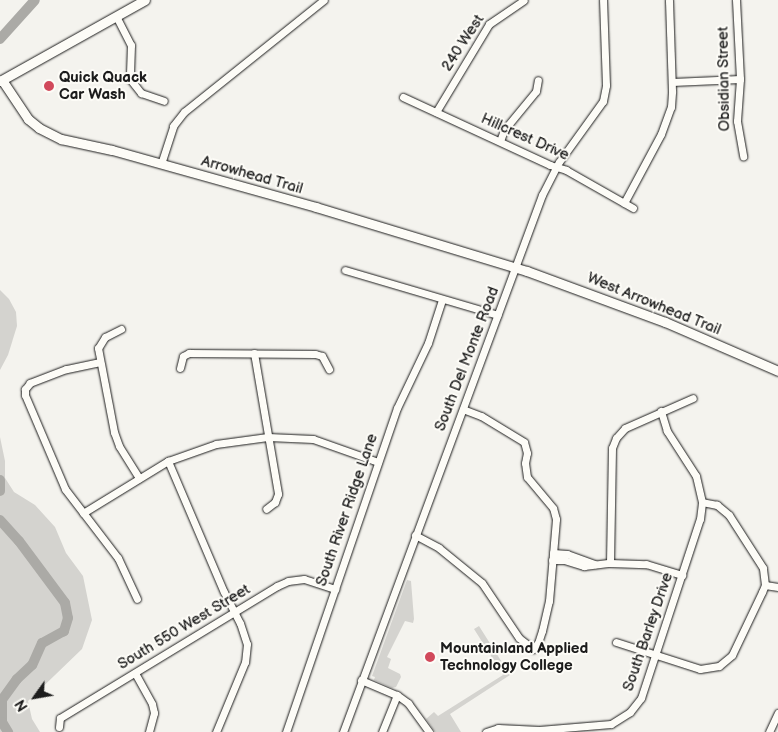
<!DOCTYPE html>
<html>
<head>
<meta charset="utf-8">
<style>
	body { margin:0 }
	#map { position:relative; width:778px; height:732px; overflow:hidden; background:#f4f3ee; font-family:"Balsamiq Sans",sans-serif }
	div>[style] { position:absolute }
	.green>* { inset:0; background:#d4d3cf }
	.river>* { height:10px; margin:-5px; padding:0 5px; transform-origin:5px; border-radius:5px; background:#abaaa6 }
	.roads { filter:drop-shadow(0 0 1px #1c1c1c) drop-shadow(0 0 1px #1c1c1c) }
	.minor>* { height:7px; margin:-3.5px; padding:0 3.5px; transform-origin:3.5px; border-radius:3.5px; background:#fdfcf7 }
	.major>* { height:9px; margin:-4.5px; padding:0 4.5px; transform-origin:4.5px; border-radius:4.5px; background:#fdfcf7 }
	.dots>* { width:14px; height:14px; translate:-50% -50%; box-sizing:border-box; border:2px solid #fdfcf7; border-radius:50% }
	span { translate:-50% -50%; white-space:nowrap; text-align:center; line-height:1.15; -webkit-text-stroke:4px #fdfcf7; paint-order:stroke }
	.street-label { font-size:15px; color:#1c1c1c }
	.poi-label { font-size:15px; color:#1c1c1c; font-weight:700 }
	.left { translate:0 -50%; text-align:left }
	.north { position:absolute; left:10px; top:672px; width:50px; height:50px; -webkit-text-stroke:4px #fdfcf7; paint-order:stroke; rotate:238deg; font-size:14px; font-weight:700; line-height:20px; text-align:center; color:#1c1c1c }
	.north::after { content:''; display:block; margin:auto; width:18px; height:22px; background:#1c1c1c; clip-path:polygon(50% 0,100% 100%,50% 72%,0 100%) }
</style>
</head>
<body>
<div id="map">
	<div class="green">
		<div style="clip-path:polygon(0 290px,9px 299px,16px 312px,17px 326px,8px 355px,0 370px)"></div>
		<div style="clip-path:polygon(0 437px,5px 461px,5px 478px,14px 492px,35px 505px,55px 527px,66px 553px,83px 576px,92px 620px,82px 649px,28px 701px,32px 719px,40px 732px,0 732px)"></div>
		<div style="clip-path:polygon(407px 580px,411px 581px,414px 619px,413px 623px,405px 621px,387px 657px,391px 659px,388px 668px,400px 674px,401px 677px,396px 687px,392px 688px,374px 680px,375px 677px,372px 676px)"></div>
		<div style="clip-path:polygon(479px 626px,510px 675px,450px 714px,461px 732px,435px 732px,426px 719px,434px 712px,438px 716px,503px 675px,474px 629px)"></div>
	</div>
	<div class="river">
		<div style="left:0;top:39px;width:52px;rotate:-48.1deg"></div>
		<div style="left:0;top:480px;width:11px;rotate:90deg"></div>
		<div style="left:0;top:520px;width:28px;rotate:48deg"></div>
		<div style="left:19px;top:541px;width:77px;rotate:53.4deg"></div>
		<div style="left:65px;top:603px;width:15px;rotate:79deg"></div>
		<div style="left:68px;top:618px;width:14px;rotate:107deg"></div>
		<div style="left:64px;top:631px;width:25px;rotate:151deg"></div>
		<div style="left:42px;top:643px;width:24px;rotate:114deg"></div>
		<div style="left:32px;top:665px;width:21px;rotate:137deg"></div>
		<div style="left:17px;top:679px;width:26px;rotate:126deg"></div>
		<div style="left:2px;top:700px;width:22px;rotate:90deg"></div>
		<div style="left:2px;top:722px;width:12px;rotate:59deg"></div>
	</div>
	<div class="roads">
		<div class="minor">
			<div style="left:736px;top:0;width:79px;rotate:87.1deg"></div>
			<div style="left:740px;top:79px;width:42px;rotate:94.1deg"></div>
			<div style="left:737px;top:121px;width:36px;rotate:80deg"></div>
			<div style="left:116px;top:16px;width:33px;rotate:63deg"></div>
			<div style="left:131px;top:45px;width:34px;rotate:92deg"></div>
			<div style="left:130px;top:79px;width:18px;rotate:52deg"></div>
			<div style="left:141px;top:93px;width:24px;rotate:19deg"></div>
			<div style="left:672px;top:82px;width:68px;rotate:-2.5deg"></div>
			<div style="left:403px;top:97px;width:162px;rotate:24.8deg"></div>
			<div style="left:550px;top:165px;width:17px;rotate:17deg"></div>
			<div style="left:566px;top:170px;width:77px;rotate:29.6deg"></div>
			<div style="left:436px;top:112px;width:103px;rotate:-58.9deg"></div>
			<div style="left:489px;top:24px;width:42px;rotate:-34.4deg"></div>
			<div style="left:500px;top:141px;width:12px;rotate:-70deg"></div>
			<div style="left:504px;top:130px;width:50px;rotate:-50.6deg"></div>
			<div style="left:536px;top:91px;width:11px;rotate:-80deg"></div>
			<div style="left:161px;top:164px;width:40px;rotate:-72deg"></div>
			<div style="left:173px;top:126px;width:18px;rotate:-52deg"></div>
			<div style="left:184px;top:112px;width:179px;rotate:-38.7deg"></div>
			<div style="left:624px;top:203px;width:78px;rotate:-61.8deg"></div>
			<div style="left:661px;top:134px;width:29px;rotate:-70deg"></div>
			<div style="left:671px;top:107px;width:16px;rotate:-86deg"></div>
			<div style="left:672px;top:91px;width:91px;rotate:-91.9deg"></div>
			<div style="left:345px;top:270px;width:159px;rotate:16.4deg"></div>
			<div style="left:121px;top:329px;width:18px;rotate:153deg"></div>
			<div style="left:105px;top:337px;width:13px;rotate:122deg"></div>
			<div style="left:98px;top:348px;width:86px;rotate:79.2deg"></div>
			<div style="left:114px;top:432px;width:15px;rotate:70deg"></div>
			<div style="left:119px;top:446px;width:38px;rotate:58deg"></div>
			<div style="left:254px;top:353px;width:143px;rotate:80.3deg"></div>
			<div style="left:278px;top:494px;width:9px;rotate:111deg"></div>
			<div style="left:275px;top:502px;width:11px;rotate:142deg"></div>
			<div style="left:100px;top:362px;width:35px;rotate:168deg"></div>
			<div style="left:66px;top:369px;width:39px;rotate:159deg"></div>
			<div style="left:30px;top:383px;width:8px;rotate:130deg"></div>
			<div style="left:25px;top:389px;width:6px;rotate:90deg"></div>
			<div style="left:25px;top:395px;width:102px;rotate:66.9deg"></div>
			<div style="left:65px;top:489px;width:87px;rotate:52.5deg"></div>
			<div style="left:118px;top:558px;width:45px;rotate:65.1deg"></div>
			<div style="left:180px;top:368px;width:12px;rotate:-76deg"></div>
			<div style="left:183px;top:356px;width:7px;rotate:-27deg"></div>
			<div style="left:189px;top:353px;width:126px;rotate:0.5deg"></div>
			<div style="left:315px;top:354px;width:7px;rotate:16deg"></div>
			<div style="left:322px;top:356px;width:15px;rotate:62deg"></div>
			<div style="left:168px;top:461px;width:142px;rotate:66.9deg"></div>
			<div style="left:224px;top:592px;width:35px;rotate:63deg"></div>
			<div style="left:240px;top:623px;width:22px;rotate:72deg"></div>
			<div style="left:247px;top:644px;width:18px;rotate:96deg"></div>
			<div style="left:245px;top:662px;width:76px;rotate:112.5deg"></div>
			<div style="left:83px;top:513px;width:100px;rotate:-31.5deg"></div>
			<div style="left:168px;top:461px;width:51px;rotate:-19.5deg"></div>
			<div style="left:216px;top:444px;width:52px;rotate:-7.7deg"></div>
			<div style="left:268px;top:437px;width:45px;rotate:2.5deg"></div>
			<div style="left:313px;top:439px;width:69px;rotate:19.5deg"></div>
			<div style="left:415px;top:535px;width:27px;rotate:28deg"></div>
			<div style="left:439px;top:548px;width:55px;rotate:39.1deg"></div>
			<div style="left:482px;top:583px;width:66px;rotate:56.1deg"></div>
			<div style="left:519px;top:638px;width:18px;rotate:38deg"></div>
			<div style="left:533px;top:649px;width:8px;rotate:-50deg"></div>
			<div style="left:538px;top:643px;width:13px;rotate:-72deg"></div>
			<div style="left:542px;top:631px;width:31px;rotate:-77deg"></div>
			<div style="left:549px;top:601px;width:82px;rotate:-85.1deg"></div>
			<div style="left:556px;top:519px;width:11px;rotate:-105deg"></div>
			<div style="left:553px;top:508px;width:40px;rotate:-130deg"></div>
			<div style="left:527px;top:477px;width:14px;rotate:-98deg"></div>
			<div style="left:525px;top:463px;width:10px;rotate:-79deg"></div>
			<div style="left:527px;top:453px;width:11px;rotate:-105deg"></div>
			<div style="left:524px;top:442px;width:50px;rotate:-148.8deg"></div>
			<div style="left:481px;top:416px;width:19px;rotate:-159deg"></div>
			<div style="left:553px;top:553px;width:14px;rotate:4deg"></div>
			<div style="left:567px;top:554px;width:30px;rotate:20deg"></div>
			<div style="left:552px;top:560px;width:12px"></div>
			<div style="left:564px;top:560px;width:21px;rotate:17deg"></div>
			<div style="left:584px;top:566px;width:26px;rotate:-7deg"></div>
			<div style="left:610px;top:563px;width:36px;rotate:2deg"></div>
			<div style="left:646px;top:564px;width:38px;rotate:17deg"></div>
			<div style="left:610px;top:563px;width:115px;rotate:-89deg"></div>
			<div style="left:612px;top:448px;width:11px;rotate:-68deg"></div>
			<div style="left:616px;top:438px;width:13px;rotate:-48deg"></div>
			<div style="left:625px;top:428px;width:74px;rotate:-23.8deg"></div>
			<div style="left:765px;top:585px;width:13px;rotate:9deg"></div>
			<div style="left:616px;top:642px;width:88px;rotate:17.8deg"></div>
			<div style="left:700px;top:669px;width:19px;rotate:-9deg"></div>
			<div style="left:719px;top:666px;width:17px;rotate:-40deg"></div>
			<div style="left:732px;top:655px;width:70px;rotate:-64.5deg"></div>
			<div style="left:762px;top:592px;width:8px;rotate:-67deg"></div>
			<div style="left:765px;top:585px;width:17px;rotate:-97deg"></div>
			<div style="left:763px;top:568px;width:63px;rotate:-122.7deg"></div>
			<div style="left:729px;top:515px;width:16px;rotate:-140deg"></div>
			<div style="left:717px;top:505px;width:15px;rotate:-169deg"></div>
			<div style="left:135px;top:673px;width:35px;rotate:61deg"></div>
			<div style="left:152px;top:704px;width:9px;rotate:77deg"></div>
			<div style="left:154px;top:713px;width:20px;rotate:105deg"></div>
			<div style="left:361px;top:680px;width:39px;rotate:23deg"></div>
			<div style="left:397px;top:695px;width:14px;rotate:36deg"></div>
			<div style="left:408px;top:703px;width:36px;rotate:54deg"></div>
			<div style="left:59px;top:727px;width:9px;rotate:-84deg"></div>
			<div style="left:60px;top:718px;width:254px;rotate:-31.3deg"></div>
			<div style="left:277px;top:586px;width:12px;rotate:-24deg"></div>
			<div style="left:288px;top:581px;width:16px;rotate:-7deg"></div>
			<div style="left:304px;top:579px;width:33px;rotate:18deg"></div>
			<div style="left:286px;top:732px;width:342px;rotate:-71.1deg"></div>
			<div style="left:397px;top:408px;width:72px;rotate:-64.5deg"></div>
			<div style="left:428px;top:343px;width:45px;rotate:-72deg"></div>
			<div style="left:343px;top:732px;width:573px;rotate:-69.67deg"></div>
			<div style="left:542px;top:195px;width:37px;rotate:-63deg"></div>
			<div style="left:559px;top:162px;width:75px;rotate:-54.2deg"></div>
			<div style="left:603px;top:101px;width:16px;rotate:-79deg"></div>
			<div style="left:606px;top:85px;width:85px;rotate:-92deg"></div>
			<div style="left:382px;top:732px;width:40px;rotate:-68deg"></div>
			<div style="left:486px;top:732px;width:13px;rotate:-18deg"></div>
			<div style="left:498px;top:728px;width:41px;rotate:2.8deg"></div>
			<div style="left:539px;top:730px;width:72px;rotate:-4.8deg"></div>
			<div style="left:611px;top:724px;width:22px;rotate:-32deg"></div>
			<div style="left:630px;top:712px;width:18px;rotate:-52deg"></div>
			<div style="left:641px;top:698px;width:188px;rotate:-71.8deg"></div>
			<div style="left:700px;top:519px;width:17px;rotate:-83deg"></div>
			<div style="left:702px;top:502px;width:27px;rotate:-103deg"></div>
			<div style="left:696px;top:476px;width:54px;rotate:-122.8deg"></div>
			<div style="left:667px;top:431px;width:21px;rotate:-107deg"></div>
			<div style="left:769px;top:732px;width:21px;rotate:-65deg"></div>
		</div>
		<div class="major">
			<div style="left:2px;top:80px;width:47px;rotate:56.3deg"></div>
			<div style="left:28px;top:119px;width:14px;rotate:39deg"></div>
			<div style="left:39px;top:128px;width:25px;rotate:27deg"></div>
			<div style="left:61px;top:139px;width:52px;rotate:12.2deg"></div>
			<div style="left:112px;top:150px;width:212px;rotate:15.6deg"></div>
			<div style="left:316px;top:207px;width:220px;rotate:16.9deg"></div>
			<div style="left:527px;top:271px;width:147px;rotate:20.3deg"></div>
			<div style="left:665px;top:322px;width:123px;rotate:23.4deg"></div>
			<div style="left:0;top:81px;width:166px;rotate:-29.2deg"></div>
		</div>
	</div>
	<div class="dots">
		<div style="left:49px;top:86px;background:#d1495b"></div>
		<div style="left:430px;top:657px;background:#d1495b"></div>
	</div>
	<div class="street-label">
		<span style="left:463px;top:43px;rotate:-57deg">240 West</span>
		<span style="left:724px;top:79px;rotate:-91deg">Obsidian Street</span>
		<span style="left:525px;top:137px;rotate:24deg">Hillcrest Drive</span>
		<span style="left:252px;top:175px;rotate:16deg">Arrowhead Trail</span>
		<span style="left:654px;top:304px;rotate:22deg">West Arrowhead Trail</span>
		<span style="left:467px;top:359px;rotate:-69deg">South Del Monte Road</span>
		<span style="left:347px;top:510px;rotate:-71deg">South River Ridge Lane</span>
		<span style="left:184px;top:627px;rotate:-31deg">South 550 West Street</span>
		<span style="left:648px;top:632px;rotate:-71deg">South Barley Drive</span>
	</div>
	<div class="poi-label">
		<span class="left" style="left:59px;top:86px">Quick Quack<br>Car Wash</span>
		<span class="left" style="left:440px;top:657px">Mountainland Applied<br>Technology College</span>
	</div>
	<div class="north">N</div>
</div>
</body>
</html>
